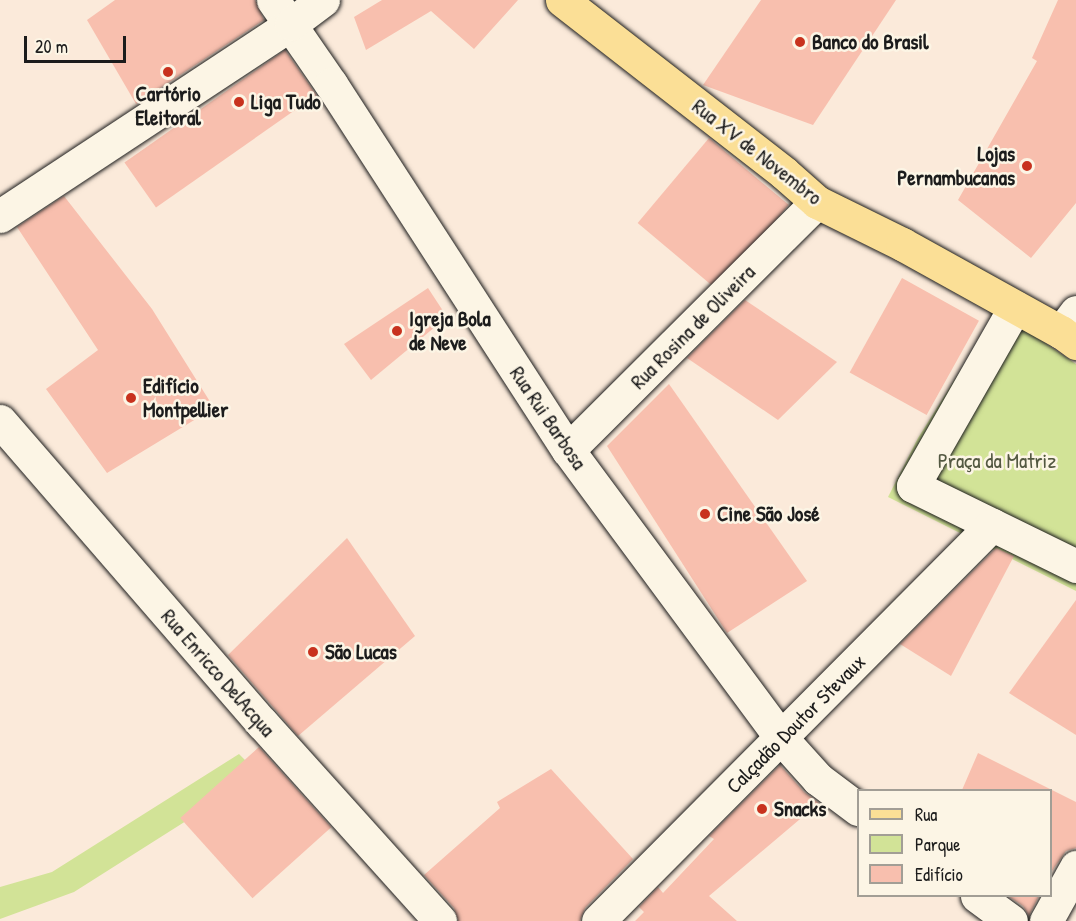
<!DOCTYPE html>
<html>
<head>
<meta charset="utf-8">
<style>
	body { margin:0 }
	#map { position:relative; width:1076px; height:921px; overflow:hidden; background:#fbeada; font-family:"Patrick Hand",sans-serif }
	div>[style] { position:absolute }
	.green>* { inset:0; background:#d2e397 }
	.building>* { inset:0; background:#f8bfae; transform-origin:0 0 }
	.roads { filter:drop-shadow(0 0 2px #1c1c1c) drop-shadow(0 0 2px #1c1c1c) }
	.minor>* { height:33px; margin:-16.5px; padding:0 16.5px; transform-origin:16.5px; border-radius:16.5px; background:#fcf5e5 }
	.major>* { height:33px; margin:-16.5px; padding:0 16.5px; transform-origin:16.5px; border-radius:16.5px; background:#fbdf96 }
	.dots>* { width:16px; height:16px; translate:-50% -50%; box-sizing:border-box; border:3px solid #fcf5e5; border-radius:50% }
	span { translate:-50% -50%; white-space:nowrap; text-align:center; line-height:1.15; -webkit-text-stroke:5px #fcf5e5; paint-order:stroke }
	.poi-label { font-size:21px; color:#1c1c1c; font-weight:700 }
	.left { translate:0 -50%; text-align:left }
	.right { translate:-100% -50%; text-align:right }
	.street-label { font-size:21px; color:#1c1c1c }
	.park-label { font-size:21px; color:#535841 }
	.legend { position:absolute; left:857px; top:789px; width:195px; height:108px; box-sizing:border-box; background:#fcf5e5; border:2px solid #a29e95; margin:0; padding:8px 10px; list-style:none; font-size:18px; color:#1c1c1c }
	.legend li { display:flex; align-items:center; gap:12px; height:30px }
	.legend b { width:30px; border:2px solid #a29e95 }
	.scale { position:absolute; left:24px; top:36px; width:102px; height:27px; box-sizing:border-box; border:3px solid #1c1c1c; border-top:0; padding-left:8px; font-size:18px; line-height:21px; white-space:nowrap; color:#1c1c1c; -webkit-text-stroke:4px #fcf5e5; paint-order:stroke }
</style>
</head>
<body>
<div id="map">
	<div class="green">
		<div style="clip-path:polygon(998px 311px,1076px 364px,1076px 591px,888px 497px,918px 438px)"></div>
		<div style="clip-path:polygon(239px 754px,251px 766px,186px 821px,74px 892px,0 919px,0 887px,52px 872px)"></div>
	</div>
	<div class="building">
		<div style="clip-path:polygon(115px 0,255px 0,264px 20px,136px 104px,87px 20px)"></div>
		<div style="clip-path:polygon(382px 0,518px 0,474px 49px,431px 11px,366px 50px,354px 17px)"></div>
		<div style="clip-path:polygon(761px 0,896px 0,813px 125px,703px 85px)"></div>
		<div style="clip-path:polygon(1058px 0,1076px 0,1076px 203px,1031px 258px,958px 200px,1037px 61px,1032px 58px)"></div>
		<div style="left:285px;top:50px;width:55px;height:196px;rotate:55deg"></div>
		<div style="left:709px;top:138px;width:104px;height:111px;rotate:40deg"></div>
		<div style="clip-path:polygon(64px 196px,152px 309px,214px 408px,107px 473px,46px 389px,98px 350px,17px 227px)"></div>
		<div style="left:902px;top:278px;width:88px;height:108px;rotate:29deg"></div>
		<div style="clip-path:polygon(428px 288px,447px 317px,371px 380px,344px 344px)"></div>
		<div style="clip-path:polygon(745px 300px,837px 362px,778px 420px,687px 358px)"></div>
		<div style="clip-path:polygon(669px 384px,807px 581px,727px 633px,607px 446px)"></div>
		<div style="clip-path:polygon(347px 538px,415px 636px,298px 736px,228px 655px)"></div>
		<div style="clip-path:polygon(996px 548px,1014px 556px,951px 676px,900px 644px)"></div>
		<div style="clip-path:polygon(1076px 600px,1076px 735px,1009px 693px)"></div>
		<div style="left:259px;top:747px;width:108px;height:106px;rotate:48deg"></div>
		<div style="clip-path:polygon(978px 753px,1076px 802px,1076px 848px,1066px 851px,1050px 874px,1050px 790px,962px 790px)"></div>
		<div style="clip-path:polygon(780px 765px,804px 792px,819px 803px,709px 896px,737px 921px,635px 921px,644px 912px,639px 907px,658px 887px,663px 893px,714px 839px,709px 836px)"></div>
		<div style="clip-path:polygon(551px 769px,633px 859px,585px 908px,580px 921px,458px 921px,454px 908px,424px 875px,500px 808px,497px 802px)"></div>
		<div style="clip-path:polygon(1008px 896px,1039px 896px,1029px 916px,1023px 906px)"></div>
	</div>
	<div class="roads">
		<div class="minor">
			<div style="left:273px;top:0;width:102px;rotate:55.4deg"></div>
			<div style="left:331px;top:84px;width:436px;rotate:57.1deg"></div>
			<div style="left:568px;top:450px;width:360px;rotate:53.5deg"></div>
			<div style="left:782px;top:739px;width:54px;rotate:48deg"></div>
			<div style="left:818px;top:779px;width:50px;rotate:36.9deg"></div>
			<div style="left:0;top:216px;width:349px;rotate:-33.4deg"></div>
			<div style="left:291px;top:24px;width:40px;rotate:-37deg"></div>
			<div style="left:1015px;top:307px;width:206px;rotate:119.7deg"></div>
			<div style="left:913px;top:486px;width:182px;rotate:26.1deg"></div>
			<div style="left:1061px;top:332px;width:25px;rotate:-53deg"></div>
			<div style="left:0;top:421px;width:400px;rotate:49.1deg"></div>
			<div style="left:262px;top:723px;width:266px;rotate:48deg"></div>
			<div style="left:568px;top:450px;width:351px;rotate:-44.9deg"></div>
			<div style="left:977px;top:896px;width:42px;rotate:36.3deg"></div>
			<div style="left:598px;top:921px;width:559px;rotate:-45.15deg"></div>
			<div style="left:1046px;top:921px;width:62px;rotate:-60.9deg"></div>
		</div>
		<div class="major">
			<div style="left:562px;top:0;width:281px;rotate:37.9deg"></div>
			<div style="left:784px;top:173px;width:44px;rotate:41.3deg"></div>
			<div style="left:817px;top:202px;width:95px;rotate:26.3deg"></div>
			<div style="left:902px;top:244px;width:182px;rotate:29deg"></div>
			<div style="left:1061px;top:332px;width:19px;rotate:36deg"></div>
		</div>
	</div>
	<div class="dots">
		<div style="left:800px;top:42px;background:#c8321e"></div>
		<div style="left:168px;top:72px;background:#c8321e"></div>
		<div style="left:239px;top:102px;background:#c8321e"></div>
		<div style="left:1027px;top:166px;background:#c8321e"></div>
		<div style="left:397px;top:331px;background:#c8321e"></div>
		<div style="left:131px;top:398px;background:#c8321e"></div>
		<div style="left:705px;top:514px;background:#c8321e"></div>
		<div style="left:313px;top:652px;background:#c8321e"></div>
		<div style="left:762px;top:809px;background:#c8321e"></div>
	</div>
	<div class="poi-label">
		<span class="left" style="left:812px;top:42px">Banco do Brasil</span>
		<span style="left:168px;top:106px">Cartório<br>Eleitoral</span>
		<span class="left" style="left:251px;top:102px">Liga Tudo</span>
		<span class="right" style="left:1015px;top:166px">Lojas<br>Pernambucanas</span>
		<span class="left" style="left:409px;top:331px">Igreja Bola<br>de Neve</span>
		<span class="left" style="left:143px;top:398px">Edifício<br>Montpellier</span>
		<span class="left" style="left:717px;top:514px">Cine São José</span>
		<span class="left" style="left:325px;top:652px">São Lucas</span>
		<span class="left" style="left:774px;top:809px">Snacks</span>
	</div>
	<div class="street-label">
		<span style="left:757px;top:152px;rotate:38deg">Rua XV de Novembro</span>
		<span style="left:693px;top:327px;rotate:-45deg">Rua Rosina de Oliveira</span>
		<span style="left:548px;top:418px;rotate:56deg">Rua Rui Barbosa</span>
		<span style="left:218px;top:673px;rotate:49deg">Rua Enricco DelAcqua</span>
		<span style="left:796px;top:724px;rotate:-45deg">Calçadão Doutor Stevaux</span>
	</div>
	<div class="park-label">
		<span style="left:997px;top:461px">Praça da Matriz</span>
	</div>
	<ul class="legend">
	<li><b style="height:8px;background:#fbdf96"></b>Rua</li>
	<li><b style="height:16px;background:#d2e397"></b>Parque</li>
	<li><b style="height:16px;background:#f8bfae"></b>Edifício</li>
	</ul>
	<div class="scale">20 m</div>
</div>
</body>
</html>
